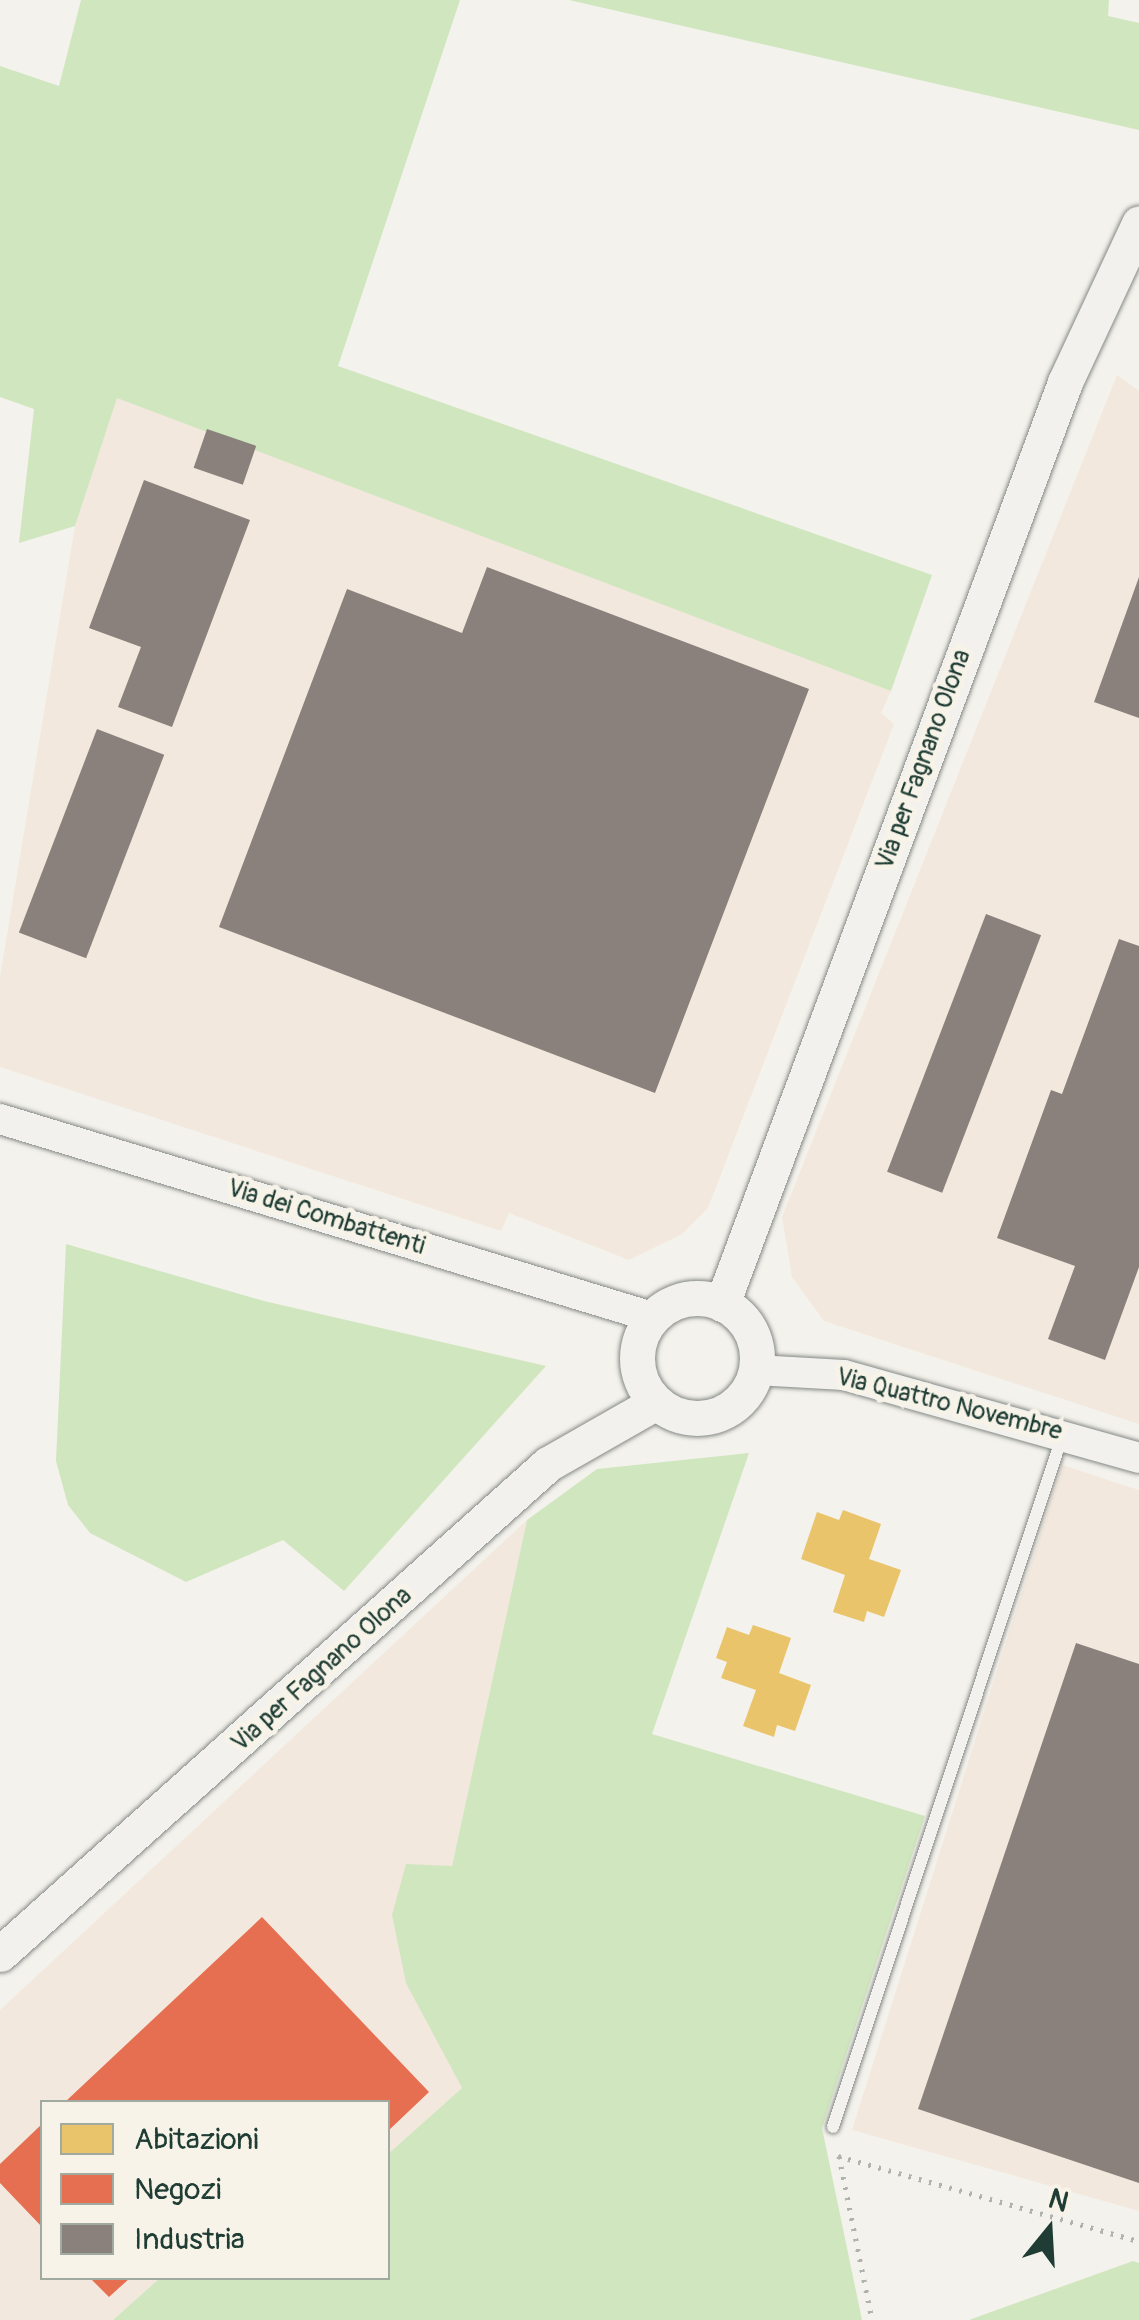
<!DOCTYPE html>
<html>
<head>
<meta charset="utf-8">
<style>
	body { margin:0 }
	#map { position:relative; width:1139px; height:2320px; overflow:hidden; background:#f4f2ec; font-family:Pangolin,sans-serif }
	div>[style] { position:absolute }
	.built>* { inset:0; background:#f3e8dd }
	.green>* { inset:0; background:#d0e6bf }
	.homes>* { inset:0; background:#e9c46a }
	.shops>* { inset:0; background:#e76f51 }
	.industry>* { inset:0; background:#8a817c; transform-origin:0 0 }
	.path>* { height:5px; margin-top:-2.5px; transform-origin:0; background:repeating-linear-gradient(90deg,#b0b2ae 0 2.5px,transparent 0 10.5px) }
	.roads { filter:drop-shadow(0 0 2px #848985) drop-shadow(0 0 2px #848985) }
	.service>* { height:12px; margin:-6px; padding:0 6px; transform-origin:6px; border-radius:6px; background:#f2f1ed }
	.tertiary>* { height:30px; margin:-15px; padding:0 15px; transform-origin:15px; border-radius:15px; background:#f2f1ed }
	.secondary>* { height:35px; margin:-17.5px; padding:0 17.5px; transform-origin:17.5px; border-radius:17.5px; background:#f2f1ed }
	.secondary>.ring { margin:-17.5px; padding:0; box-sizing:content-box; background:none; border:35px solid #f2f1ed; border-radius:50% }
	span { translate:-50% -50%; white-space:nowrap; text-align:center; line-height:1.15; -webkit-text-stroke:10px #f7f3e8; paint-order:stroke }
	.street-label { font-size:25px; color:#1f3d34 }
	.legend { position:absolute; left:40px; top:2100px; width:350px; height:180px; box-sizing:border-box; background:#f7f3e8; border:2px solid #a1aaa0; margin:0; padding:12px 18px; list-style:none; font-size:30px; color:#1f3d34 }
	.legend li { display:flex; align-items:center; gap:20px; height:50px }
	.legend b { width:50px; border:2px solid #a1aaa0 }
	.north { position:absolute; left:999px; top:2180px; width:100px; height:100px; -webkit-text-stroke:8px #f7f3e8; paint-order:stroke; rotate:18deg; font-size:28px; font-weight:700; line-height:40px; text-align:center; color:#1f3d34 }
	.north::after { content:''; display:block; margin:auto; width:35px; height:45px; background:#1f3d34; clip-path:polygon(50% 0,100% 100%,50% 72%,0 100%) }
</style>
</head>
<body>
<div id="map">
	<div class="built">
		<div style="clip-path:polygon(1117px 375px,1139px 391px,1139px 1424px,824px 1321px,792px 1277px,782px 1217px)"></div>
		<div style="clip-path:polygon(116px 397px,891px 691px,881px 713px,894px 724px,708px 1208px,682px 1234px,629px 1260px,509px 1213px,501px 1231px,0 1067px,0 977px,75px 526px)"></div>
		<div style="clip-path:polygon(1062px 1465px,1139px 1490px,1139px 2211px,852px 2130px)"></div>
		<div style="clip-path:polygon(527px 1520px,452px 1866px,407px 1983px,462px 2088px,388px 2154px,388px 2102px,42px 2102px,42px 2278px,160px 2278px,113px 2320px,0 2320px,0 2010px)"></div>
	</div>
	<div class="green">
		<div style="clip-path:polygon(81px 0,460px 0,338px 366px,932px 575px,891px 691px,117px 398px,75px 526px,19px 543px,34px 409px,0 397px,0 66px,59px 86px)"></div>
		<div style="clip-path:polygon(569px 0,1109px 0,1108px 16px,1139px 23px,1139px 130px)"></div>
		<div style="clip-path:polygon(66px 1244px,264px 1301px,546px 1366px,344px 1591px,283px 1540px,186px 1582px,90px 1533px,68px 1505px,56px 1461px)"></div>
		<div style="clip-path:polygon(749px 1453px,652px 1734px,925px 1816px,822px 2128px,862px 2320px,113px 2320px,160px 2278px,388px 2278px,388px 2154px,462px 2088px,406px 1983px,392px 1915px,406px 1864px,452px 1866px,527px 1520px,597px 1469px)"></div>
		<div style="clip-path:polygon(1133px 2261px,1139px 2263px,1139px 2320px,969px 2320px)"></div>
	</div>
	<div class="homes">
		<div style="clip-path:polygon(843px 1510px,881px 1524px,869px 1559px,901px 1570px,884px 1617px,867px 1611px,864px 1622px,833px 1612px,845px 1575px,801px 1559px,817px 1512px,839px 1520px)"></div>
		<div style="clip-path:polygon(753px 1625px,791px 1638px,779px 1673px,811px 1685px,795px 1731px,777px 1725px,774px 1737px,743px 1726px,756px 1690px,721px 1678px,727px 1662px,716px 1658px,727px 1627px,749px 1635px)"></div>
	</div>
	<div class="shops">
		<div style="clip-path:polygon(262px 1917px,429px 2092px,388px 2131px,388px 2102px,65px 2102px)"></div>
		<div style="clip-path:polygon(42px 2124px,42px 2227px,0 2183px,0 2164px)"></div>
		<div style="clip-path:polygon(90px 2278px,130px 2278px,109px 2297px)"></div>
	</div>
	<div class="industry">
		<div style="left:207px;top:429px;width:52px;height:41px;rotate:19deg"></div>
		<div style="clip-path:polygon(144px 480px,250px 520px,172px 727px,118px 707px,141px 647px,89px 628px)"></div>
		<div style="clip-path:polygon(487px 567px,809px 689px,655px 1093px,219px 927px,347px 589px,462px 633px)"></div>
		<div style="clip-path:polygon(1139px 577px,1139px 718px,1094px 702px)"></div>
		<div style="left:97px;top:729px;width:72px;height:218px;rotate:21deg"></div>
		<div style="left:986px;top:914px;width:59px;height:276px;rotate:21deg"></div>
		<div style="clip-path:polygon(1119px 939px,1139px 946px,1139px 1267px,1105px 1360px,1048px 1339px,1075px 1266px,997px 1238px,1051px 1090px,1062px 1094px)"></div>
		<div style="clip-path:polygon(1076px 1643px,1139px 1664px,1139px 2183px,918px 2109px)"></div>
	</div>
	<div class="path">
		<div style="left:838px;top:2156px;width:313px;rotate:15.8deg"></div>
		<div style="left:839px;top:2156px;width:167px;rotate:78.6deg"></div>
	</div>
	<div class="roads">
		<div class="service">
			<div style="left:833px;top:2127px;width:727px;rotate:-71.64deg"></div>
		</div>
		<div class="tertiary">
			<div style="left:0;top:1119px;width:681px;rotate:16.89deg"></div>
			<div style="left:756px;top:1370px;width:88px;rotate:3.3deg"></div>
			<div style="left:844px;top:1375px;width:306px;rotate:15.7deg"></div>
		</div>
		<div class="secondary">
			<div class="ring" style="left:637px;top:1298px;width:85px;height:85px"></div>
			<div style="left:722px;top:1304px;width:984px;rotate:-69.59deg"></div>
			<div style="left:1065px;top:382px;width:175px;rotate:-65deg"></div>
			<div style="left:0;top:1954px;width:735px;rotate:-41.8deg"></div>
			<div style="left:548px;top:1464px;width:123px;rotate:-29.7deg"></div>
		</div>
	</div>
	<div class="street-label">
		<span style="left:924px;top:760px;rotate:-70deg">Via per Fagnano Olona</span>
		<span style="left:326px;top:1218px;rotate:17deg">Via dei Combattenti</span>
		<span style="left:949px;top:1405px;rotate:14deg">Via Quattro Novembre</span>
		<span style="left:322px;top:1670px;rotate:-42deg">Via per Fagnano Olona</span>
	</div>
	<ul class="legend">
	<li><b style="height:28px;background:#e9c46a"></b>Abitazioni</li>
	<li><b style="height:28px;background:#e76f51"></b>Negozi</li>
	<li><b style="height:28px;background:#8a817c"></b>Industria</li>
	</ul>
	<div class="north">N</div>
</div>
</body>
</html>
